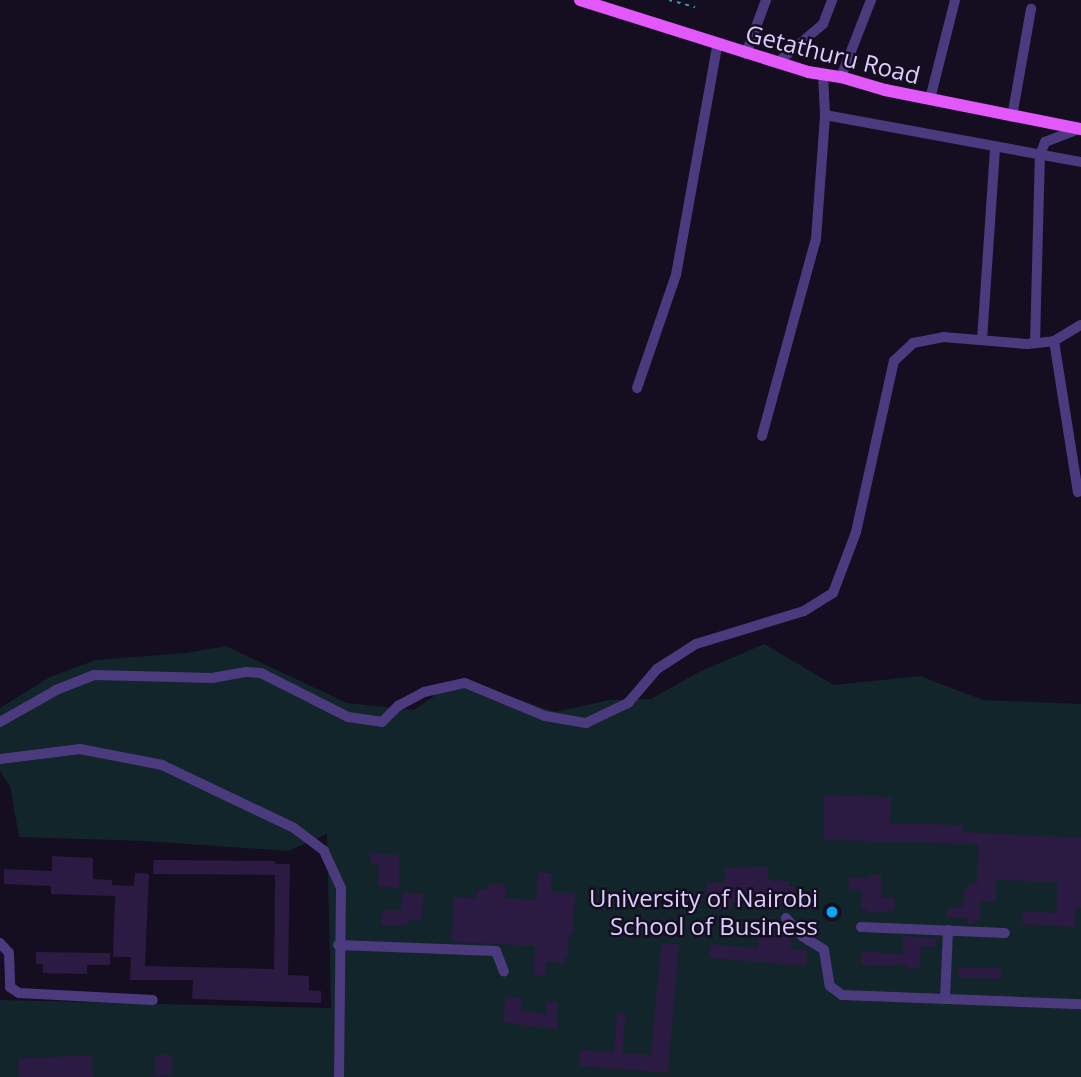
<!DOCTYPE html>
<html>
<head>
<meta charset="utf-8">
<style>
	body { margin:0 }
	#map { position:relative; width:1081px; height:1077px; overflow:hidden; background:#150e20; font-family:"Open Sans",sans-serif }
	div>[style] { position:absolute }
	.green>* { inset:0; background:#11252a }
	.building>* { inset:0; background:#2b1a41; transform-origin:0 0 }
	.path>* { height:2px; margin-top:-1px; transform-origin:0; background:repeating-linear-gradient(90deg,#319aaf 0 3.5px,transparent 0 8.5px) }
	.minor>* { height:10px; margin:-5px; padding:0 5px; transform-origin:5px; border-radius:5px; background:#4c3a7e }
	.major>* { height:12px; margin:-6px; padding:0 6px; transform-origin:6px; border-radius:6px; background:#e258fb }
	.dots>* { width:19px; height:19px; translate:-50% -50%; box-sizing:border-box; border:4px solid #150e20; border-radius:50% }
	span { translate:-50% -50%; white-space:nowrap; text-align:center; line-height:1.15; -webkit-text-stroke:5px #150e20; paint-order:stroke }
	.street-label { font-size:24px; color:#decefe }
	.poi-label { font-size:24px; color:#decefe }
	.right { translate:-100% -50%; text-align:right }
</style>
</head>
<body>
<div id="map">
	<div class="green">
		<div style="clip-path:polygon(764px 644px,834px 685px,920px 676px,983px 700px,1081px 704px,1081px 1077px,0 1077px,0 1000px,331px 1008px,327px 834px,288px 851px,146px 841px,19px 837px,10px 786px,0 771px,0 708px,50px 677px,96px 660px,186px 653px,226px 646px,347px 703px,414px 710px,458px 679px,555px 712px,609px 700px,651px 699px,697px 673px)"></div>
	</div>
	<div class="building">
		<div style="clip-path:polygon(824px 795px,891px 797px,890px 823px,964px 825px,963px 832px,1081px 838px,1081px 908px,1076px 908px,1075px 927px,1022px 924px,1023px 911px,1056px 913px,1058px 882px,1055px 882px,996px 880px,996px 902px,980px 902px,980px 920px,975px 920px,976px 924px,968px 924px,968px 918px,947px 918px,947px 908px,963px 908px,964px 889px,969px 889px,969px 884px,977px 884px,978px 844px,824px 840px)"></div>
		<div style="clip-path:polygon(370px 854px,399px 855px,399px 888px,378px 886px,379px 864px,371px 865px)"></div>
		<div style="clip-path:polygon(52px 856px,93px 858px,93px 879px,112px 880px,112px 885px,134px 886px,135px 873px,149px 874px,145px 966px,274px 969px,275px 875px,153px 874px,154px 860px,275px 861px,275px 864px,290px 864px,288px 975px,309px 976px,309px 990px,321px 991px,321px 1003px,192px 999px,193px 980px,130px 980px,131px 957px,113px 957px,115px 896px,51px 894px,51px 886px,4px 884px,4px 869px,52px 871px)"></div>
		<div style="clip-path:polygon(753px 867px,768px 867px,768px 880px,789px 881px,789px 887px,795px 887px,795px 905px,731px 902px,731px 909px,715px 909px,715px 901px,706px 900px,707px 882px,724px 883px,725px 868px)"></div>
		<div style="clip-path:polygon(538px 872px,552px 873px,551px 892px,575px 893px,573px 934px,569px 934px,568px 957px,564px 957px,564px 963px,546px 962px,545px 976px,533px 975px,535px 946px,452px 942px,453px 897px,476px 898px,477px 890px,486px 890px,487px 883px,506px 885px,505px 898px,536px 900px)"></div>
		<div style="clip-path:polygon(870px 875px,882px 875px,881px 898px,895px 898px,894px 911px,867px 913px,867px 909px,861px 909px,862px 889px,848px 889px,849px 877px,869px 878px)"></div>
		<div style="clip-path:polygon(402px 892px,423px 894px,422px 921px,408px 920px,407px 925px,381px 925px,382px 911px,402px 910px)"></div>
		<div style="clip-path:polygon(759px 928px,786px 930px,791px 935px,791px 949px,807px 950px,806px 966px,709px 958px,710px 944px,758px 948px)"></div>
		<div style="clip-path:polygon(903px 936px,936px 938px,936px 947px,921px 946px,920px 968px,907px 969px,908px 965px,861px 966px,861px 951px,903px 954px)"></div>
		<div style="clip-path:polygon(661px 943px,679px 944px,668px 1073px,579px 1066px,580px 1050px,614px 1052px,617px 1012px,626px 1013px,622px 1053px,651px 1055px)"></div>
		<div style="clip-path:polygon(36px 952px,110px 953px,110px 965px,87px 965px,87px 974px,43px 973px,43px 964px,36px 964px)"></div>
		<div style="left:958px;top:967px;width:44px;height:11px;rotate:1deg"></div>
		<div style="clip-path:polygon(506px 997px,522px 998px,521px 1010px,546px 1014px,547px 1002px,558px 1002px,557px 1030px,503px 1022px)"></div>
		<div style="left:92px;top:1055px;width:22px;height:74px;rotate:87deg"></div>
		<div style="left:155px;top:1055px;width:17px;height:20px"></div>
	</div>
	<div class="path">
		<div style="left:669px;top:0;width:27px;rotate:15deg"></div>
	</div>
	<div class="minor">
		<div style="left:746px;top:54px;width:58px;rotate:-69.7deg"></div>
		<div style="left:777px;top:63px;width:60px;rotate:-40.3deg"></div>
		<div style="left:823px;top:24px;width:26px;rotate:-69deg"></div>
		<div style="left:823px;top:74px;width:41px;rotate:87.2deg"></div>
		<div style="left:825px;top:115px;width:260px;rotate:10.4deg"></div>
		<div style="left:841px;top:77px;width:83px;rotate:-68.7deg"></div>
		<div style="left:930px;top:99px;width:102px;rotate:-75.8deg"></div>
		<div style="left:1012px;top:117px;width:110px;rotate:-80deg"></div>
		<div style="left:982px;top:340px;width:192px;rotate:-86.1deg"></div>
		<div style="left:1054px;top:341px;width:153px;rotate:81deg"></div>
		<div style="left:1035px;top:343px;width:188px;rotate:-88.5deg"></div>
		<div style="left:1040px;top:155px;width:14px;rotate:-69deg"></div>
		<div style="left:1045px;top:142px;width:36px;rotate:-21deg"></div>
		<div style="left:637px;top:388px;width:120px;rotate:-71deg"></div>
		<div style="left:676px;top:275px;width:233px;rotate:-79.8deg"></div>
		<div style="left:762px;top:436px;width:204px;rotate:-74.7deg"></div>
		<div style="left:816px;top:239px;width:124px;rotate:-85.8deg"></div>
		<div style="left:0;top:722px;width:64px;rotate:-29.7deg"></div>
		<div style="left:56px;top:690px;width:41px;rotate:-21.5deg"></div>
		<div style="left:94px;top:675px;width:118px;rotate:1.5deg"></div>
		<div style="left:212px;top:678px;width:35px;rotate:-10deg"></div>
		<div style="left:246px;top:672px;width:15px;rotate:4deg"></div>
		<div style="left:261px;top:673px;width:97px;rotate:26.8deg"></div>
		<div style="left:348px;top:717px;width:34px;rotate:8deg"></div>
		<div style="left:382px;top:722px;width:23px;rotate:-45deg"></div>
		<div style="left:398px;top:706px;width:30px;rotate:-28deg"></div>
		<div style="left:424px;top:692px;width:42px;rotate:-12.4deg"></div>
		<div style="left:465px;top:683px;width:87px;rotate:22.4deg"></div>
		<div style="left:545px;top:716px;width:42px;rotate:9.7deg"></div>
		<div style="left:586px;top:723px;width:47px;rotate:-25.5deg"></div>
		<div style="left:628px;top:703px;width:45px;rotate:-49.5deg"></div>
		<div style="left:657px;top:669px;width:46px;rotate:-32.7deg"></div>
		<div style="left:696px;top:644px;width:113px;rotate:-17deg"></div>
		<div style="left:804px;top:611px;width:34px;rotate:-32deg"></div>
		<div style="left:833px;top:593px;width:65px;rotate:-69.3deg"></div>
		<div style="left:856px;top:532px;width:175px;rotate:-77.5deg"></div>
		<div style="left:894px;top:361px;width:26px;rotate:-43deg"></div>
		<div style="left:913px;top:343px;width:31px;rotate:-11deg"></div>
		<div style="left:943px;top:337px;width:84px;rotate:4.8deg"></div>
		<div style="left:1027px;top:344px;width:27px;rotate:-6deg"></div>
		<div style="left:1054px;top:341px;width:31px;rotate:-31deg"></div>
		<div style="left:0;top:759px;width:81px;rotate:-7.1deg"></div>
		<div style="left:80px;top:749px;width:84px;rotate:11deg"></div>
		<div style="left:162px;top:765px;width:146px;rotate:25.5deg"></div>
		<div style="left:294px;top:828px;width:38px;rotate:37deg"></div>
		<div style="left:324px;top:851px;width:41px;rotate:65.3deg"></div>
		<div style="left:341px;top:888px;width:189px;rotate:90.6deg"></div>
		<div style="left:786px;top:918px;width:24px;rotate:48deg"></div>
		<div style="left:802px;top:936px;width:26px;rotate:32deg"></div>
		<div style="left:824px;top:950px;width:36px;rotate:81deg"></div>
		<div style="left:830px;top:986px;width:15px;rotate:37deg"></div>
		<div style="left:842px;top:995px;width:239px;rotate:2.2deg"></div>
		<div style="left:861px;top:927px;width:144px;rotate:2.4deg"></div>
		<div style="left:0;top:943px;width:13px;rotate:48deg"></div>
		<div style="left:9px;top:953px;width:34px;rotate:88deg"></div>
		<div style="left:10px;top:987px;width:11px;rotate:34deg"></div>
		<div style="left:19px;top:993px;width:134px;rotate:3deg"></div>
		<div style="left:338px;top:945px;width:158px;rotate:2.2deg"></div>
		<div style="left:496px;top:951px;width:22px;rotate:69deg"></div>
		<div style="left:945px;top:999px;width:69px;rotate:-87.5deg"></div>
	</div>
	<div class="major">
		<div style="left:580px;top:0;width:239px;rotate:17.5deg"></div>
		<div style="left:808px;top:72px;width:33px;rotate:9deg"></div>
		<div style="left:841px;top:77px;width:46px;rotate:16.5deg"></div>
		<div style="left:885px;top:90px;width:200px;rotate:11.3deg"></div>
	</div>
	<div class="dots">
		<div style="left:832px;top:912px;background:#06a5f2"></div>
	</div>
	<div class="street-label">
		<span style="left:833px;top:54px;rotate:14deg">Getathuru Road</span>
	</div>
	<div class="poi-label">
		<span class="right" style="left:818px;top:912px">University of Nairobi<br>School of Business</span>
	</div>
</div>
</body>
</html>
